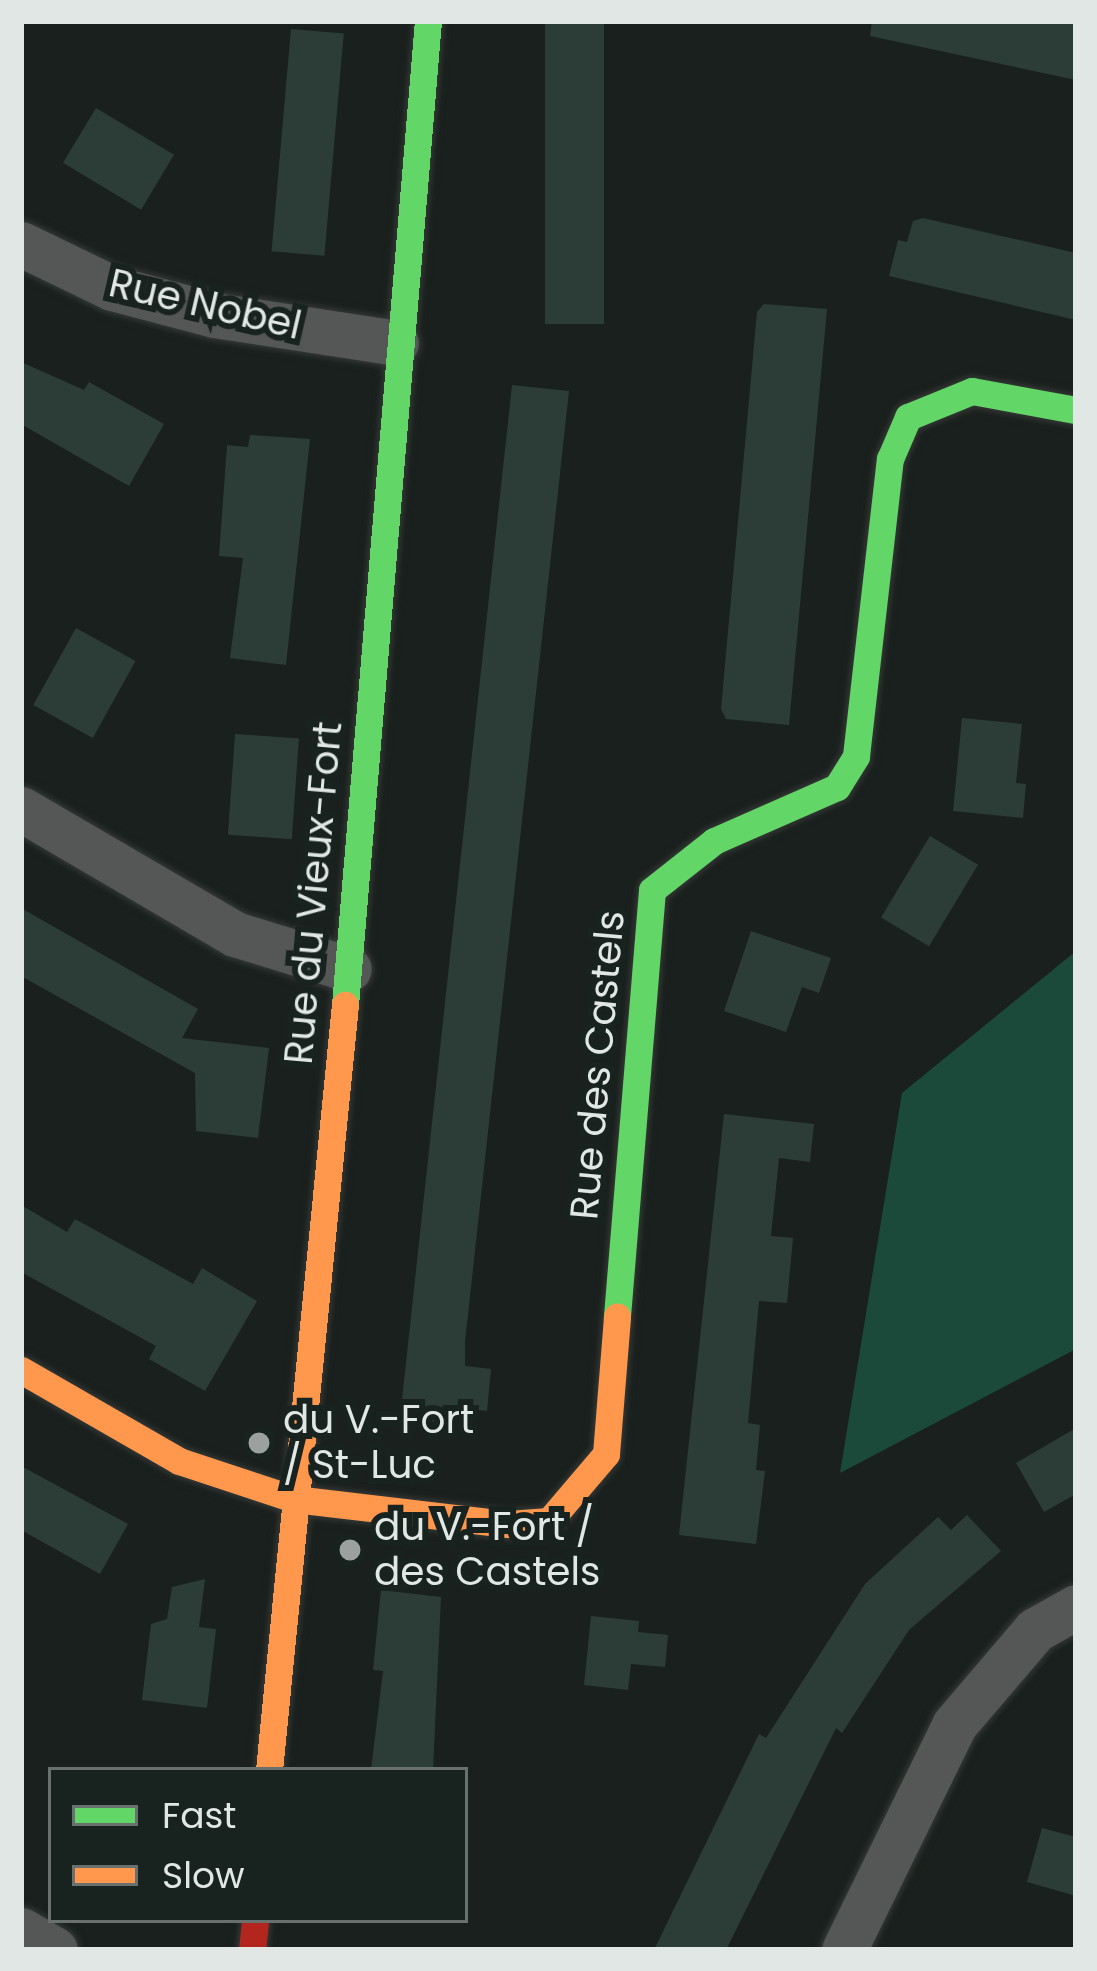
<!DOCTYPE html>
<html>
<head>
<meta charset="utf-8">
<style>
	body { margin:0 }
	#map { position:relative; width:1097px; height:1971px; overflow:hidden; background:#1a201d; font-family:Poppins,sans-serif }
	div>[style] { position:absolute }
	.forest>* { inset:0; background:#1b4a3a }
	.building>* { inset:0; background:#2c3d38; transform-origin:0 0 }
	.roads { filter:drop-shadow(0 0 3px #353937) drop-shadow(0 0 3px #353937) }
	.street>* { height:45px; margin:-22.5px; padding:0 22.5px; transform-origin:22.5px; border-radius:22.5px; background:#545756 }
	.fast>* { height:27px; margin:-13.5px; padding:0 13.5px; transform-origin:13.5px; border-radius:13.5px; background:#63d668 }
	.slow>* { height:27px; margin:-13.5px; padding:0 13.5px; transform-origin:13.5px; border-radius:13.5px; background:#ff974d }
	.jam>* { height:27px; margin:-13.5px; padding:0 13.5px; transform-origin:13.5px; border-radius:13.5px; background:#b3261e }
	.dots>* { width:33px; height:33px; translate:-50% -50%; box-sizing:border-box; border:6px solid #18221e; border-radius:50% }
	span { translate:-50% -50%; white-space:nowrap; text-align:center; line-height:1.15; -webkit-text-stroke:12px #18221e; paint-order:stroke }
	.street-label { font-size:39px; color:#e0e7e4 }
	.poi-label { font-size:39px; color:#e0e7e4 }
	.left { translate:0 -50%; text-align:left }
	.frame { position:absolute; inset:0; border:24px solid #e0e7e4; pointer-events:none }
	.legend { position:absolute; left:48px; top:1767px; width:420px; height:156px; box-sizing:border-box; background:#18221e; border:3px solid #68716d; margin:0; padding:15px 21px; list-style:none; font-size:36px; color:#e0e7e4 }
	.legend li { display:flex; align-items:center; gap:24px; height:60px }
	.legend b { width:60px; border:3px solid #68716d }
</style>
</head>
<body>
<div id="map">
	<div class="forest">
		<div style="clip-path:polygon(1076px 951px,1076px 1349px,840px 1473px,902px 1093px)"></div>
	</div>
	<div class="building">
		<div style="left:545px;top:21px;width:59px;height:303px"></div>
		<div style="clip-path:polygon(872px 21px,1076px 21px,1076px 80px,870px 36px)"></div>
		<div style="left:291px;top:29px;width:53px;height:223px;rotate:5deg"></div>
		<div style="left:96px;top:108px;width:91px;height:64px;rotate:31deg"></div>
		<div style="clip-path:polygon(923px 218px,1076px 253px,1076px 320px,889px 276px,898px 240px,907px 242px,913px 221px)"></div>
		<div style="clip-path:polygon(764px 304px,827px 309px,789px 725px,726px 719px,721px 709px,757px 312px)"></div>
		<div style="clip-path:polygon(21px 362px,84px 390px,89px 382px,164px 424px,129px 486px,21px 424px)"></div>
		<div style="clip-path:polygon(512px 385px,569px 391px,465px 1342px,465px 1366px,491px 1369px,487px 1411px,468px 1409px,466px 1425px,400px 1418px)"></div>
		<div style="clip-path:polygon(250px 435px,310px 439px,286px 665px,230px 658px,243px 558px,219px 556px,227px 445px,248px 447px)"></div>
		<div style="left:76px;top:628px;width:68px;height:88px;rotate:29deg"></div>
		<div style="clip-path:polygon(962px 718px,1022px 724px,1016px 783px,1026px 784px,1023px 818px,953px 811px)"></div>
		<div style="left:235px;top:734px;width:64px;height:101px;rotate:4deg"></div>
		<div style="left:930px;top:836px;width:56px;height:95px;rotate:31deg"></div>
		<div style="clip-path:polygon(21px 908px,198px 1009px,182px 1038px,269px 1048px,258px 1138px,196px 1131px,195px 1073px,21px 976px)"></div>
		<div style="clip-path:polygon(751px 931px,831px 958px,819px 993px,802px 987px,786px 1032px,724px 1011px)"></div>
		<div style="clip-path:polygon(724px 1114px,814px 1124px,810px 1162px,779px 1158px,771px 1236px,793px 1238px,787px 1303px,759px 1301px,748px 1423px,760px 1425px,756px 1470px,765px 1471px,756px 1544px,679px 1535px)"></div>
		<div style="clip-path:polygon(21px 1205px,67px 1232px,75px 1219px,193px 1284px,202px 1268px,257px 1301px,205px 1391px,149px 1359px,156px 1346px,21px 1272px)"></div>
		<div style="clip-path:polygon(1076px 1428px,1076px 1494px,1044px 1512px,1016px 1463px)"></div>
		<div style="clip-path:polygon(21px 1466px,128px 1524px,100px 1574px,21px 1530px)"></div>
		<div style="clip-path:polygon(967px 1515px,1001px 1551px,909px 1630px,842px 1733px,836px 1728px,726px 1950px,654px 1950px,759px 1734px,766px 1738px,865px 1584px,938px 1517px,951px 1530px)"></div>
		<div style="clip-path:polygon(205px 1579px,199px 1627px,216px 1629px,207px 1708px,142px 1700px,151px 1624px,167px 1619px,172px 1587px)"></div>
		<div style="clip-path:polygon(381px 1590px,441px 1597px,433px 1770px,371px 1770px,383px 1671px,373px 1670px)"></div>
		<div style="clip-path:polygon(591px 1616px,639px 1621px,638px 1632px,668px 1635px,665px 1667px,631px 1664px,628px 1690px,584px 1685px)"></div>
		<div style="clip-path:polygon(1042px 1828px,1076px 1837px,1076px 1896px,1027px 1882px)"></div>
	</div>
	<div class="roads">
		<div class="street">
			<div style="left:21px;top:244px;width:101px;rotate:25.8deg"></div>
			<div style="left:112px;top:288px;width:106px;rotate:14.8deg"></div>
			<div style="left:214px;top:315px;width:184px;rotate:8.7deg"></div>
			<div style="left:21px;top:809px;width:248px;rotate:30.3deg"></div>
			<div style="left:235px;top:934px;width:119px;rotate:17.1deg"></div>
			<div style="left:21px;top:1930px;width:39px;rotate:30deg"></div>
			<div style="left:844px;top:1950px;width:250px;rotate:-63.9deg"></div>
			<div style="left:954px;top:1725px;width:125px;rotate:-49.5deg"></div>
			<div style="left:1035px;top:1630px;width:47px;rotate:-29.3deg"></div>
		</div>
		<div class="fast">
			<div style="left:345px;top:1005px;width:987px;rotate:-85.18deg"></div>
			<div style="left:617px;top:1316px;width:427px;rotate:-85.3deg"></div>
			<div style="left:652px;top:890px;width:79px;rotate:-38.3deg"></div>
			<div style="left:714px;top:841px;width:134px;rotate:-23.7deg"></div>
			<div style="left:837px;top:787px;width:36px;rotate:-58deg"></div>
			<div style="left:856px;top:756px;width:299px;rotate:-83.5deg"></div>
			<div style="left:890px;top:459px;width:46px;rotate:-66.8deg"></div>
			<div style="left:908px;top:417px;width:69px;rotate:-22.1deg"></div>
			<div style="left:972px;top:391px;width:106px;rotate:10.4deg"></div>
		</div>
		<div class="slow">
			<div style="left:21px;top:1370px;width:182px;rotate:29.9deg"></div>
			<div style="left:179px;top:1461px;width:121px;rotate:18.3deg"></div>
			<div style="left:294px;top:1499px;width:215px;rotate:6.7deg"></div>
			<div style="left:508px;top:1524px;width:41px;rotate:-4.2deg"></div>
			<div style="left:549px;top:1521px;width:88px;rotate:-49.6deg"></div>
			<div style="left:606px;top:1454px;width:138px;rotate:-85.4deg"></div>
			<div style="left:269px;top:1770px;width:769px;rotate:-84.33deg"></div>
		</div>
		<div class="jam">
			<div style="left:252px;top:1950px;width:30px;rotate:-84deg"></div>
		</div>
	</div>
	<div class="dots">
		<div style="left:259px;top:1443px;background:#9ba19e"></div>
		<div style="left:350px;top:1550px;background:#9ba19e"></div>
	</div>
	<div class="street-label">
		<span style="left:205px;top:305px;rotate:13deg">Rue Nobel</span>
		<span style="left:314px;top:893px;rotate:-85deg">Rue du Vieux-Fort</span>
		<span style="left:598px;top:1065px;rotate:-85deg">Rue des Castels</span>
	</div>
	<div class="poi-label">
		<span class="left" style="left:283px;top:1443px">du V.-Fort<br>/ St-Luc</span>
		<span class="left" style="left:374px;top:1550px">du V.-Fort /<br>des Castels</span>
	</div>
	<div class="frame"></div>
	<ul class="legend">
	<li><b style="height:15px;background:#63d668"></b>Fast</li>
	<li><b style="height:15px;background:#ff974d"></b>Slow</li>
	</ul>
</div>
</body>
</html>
